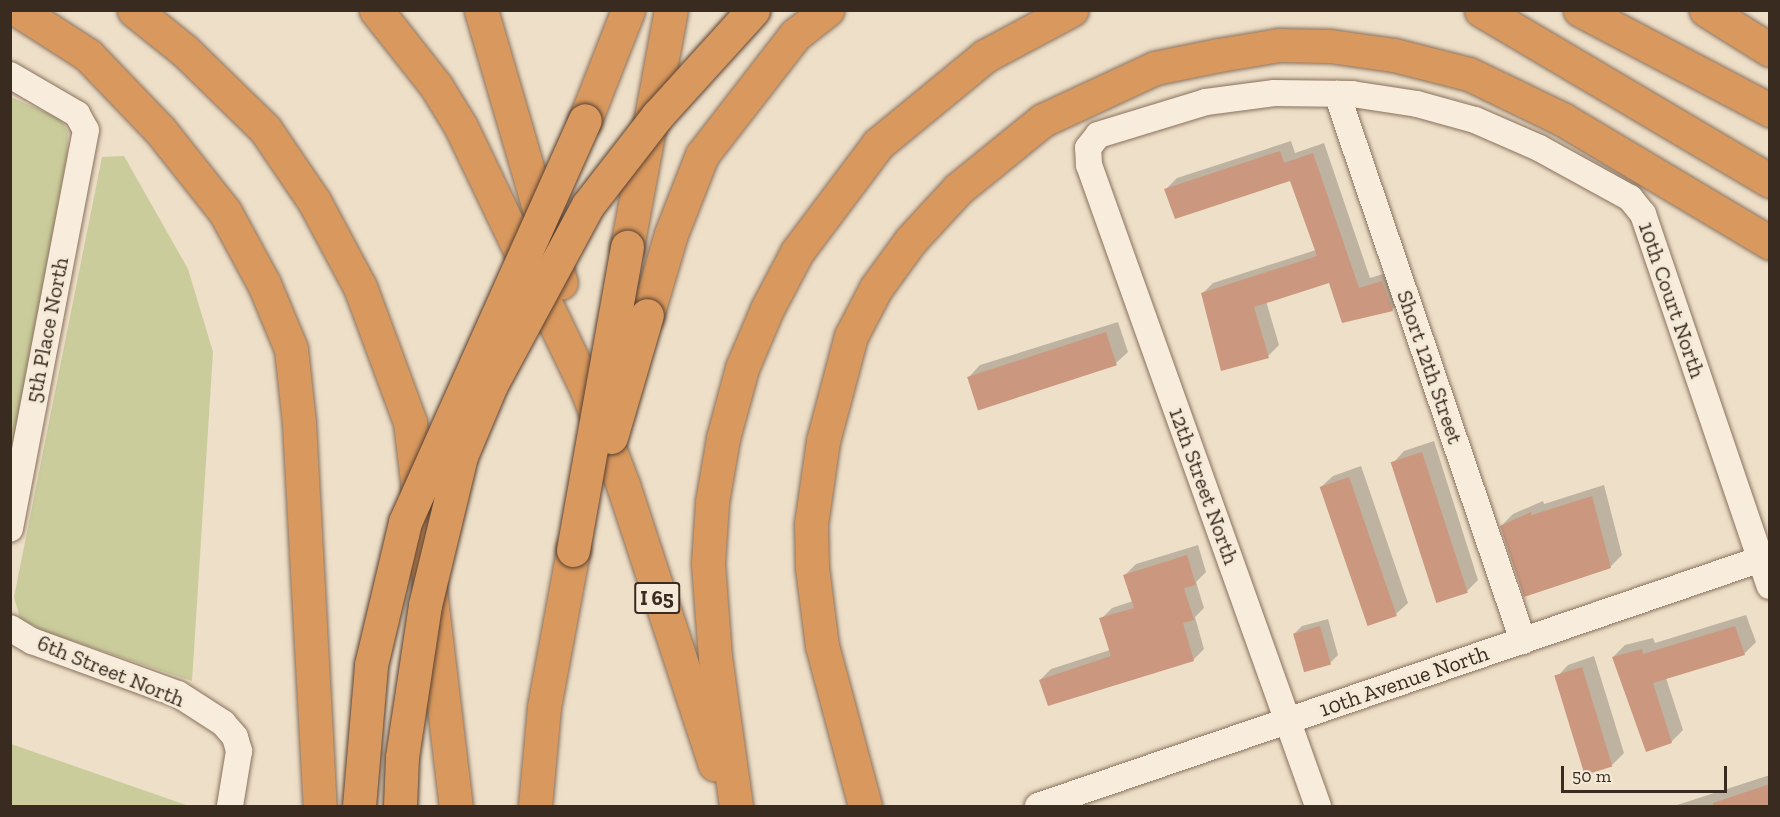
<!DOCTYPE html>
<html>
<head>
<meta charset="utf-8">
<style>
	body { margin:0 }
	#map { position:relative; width:1780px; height:817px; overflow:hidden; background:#eedfc8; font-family:"Zilla Slab",serif }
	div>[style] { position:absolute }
	.green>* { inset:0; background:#cacc9c }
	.shadow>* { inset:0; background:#0003 }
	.building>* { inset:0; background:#cb987f; transform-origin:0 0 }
	.roads { filter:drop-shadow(0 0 2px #89715d) drop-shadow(0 0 2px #89715d) }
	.street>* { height:26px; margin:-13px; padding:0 13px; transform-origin:13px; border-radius:13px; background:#f8eddc }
	.highway>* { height:33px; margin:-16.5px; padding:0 16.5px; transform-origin:16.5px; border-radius:16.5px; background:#d9985d }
	.bridges { filter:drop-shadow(0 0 2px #584031) drop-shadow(0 0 2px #584031) }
	.highway-bridge>* { height:33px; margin:-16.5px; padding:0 16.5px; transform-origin:16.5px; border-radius:16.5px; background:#d9985d }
	span { translate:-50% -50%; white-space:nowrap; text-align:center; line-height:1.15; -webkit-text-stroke:6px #f5ead8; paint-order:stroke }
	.shield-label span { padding:2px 4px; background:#f5ead8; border:2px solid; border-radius:4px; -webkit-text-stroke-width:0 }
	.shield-label { font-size:21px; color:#3a2b21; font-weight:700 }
	.street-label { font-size:22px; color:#3a2b21 }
	.frame { position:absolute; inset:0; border:12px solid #3a2b21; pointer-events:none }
	.scale { position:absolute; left:1561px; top:766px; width:166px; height:27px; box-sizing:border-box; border:3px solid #3a2b21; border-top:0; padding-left:8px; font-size:18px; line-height:21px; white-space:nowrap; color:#3a2b21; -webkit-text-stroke:4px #f5ead8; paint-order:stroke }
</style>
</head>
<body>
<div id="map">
	<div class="green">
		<div style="clip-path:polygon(11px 97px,61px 119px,68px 132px,67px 156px,11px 460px)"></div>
		<div style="clip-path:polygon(124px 156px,188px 269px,213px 352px,192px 681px,43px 631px,20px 618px,14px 597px,102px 157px)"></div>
		<div style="clip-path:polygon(11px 744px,189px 806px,11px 806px)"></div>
	</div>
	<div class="shadow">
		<div style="clip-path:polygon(1291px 141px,1295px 153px,1324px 143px,1370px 278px,1393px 271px,1403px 299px,1392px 310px,1330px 281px,1266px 301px,1279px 345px,1268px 356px,1202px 294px,1213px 283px,1316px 250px,1291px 179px,1166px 189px,1177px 178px)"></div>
		<div style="clip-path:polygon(1118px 322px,1128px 352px,1116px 363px,969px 377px,980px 365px)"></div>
		<div style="clip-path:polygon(1434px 441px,1478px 580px,1466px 592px,1393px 463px,1404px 451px)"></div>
		<div style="clip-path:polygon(1361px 466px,1408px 603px,1396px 614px,1321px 487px,1333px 476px)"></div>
		<div style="clip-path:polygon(1604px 485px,1622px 555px,1610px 567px,1501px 526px,1513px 514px,1543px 501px,1544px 504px)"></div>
		<div style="clip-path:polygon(1198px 545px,1206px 572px,1196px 582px,1204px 608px,1195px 617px,1204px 649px,1193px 660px,1040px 680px,1051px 669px,1110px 650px,1101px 619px,1112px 608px,1133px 601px,1125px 575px,1136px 564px)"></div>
		<div style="clip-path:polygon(1746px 615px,1756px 642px,1744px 654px,1666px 678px,1683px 730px,1671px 742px,1613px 657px,1625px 645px,1653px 638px,1655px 643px)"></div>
		<div style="clip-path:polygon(1328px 619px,1338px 655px,1330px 663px,1294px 634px,1302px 626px)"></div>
		<div style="clip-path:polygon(1594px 656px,1624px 753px,1612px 765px,1557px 677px,1568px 665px)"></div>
		<div style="clip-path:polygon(1770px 775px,1770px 806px,1674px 806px)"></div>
	</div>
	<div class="building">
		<div style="clip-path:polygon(1280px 151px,1284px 163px,1313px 153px,1359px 288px,1382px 281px,1393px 311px,1342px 323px,1329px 283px,1254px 307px,1269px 358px,1221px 371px,1201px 293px,1317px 256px,1290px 181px,1175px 219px,1164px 189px)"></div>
		<div style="left:1106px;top:332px;width:35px;height:146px;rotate:72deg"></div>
		<div style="left:1422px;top:452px;width:148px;height:33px;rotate:72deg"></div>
		<div style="left:1349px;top:477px;width:147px;height:31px;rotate:71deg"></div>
		<div style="clip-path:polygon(1592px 496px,1611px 568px,1524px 597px,1500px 526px,1531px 512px,1532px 515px)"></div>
		<div style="clip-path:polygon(1187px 555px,1196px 585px,1184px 588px,1194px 620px,1183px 623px,1194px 661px,1048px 706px,1039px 680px,1111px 656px,1099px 618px,1134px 608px,1123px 575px)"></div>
		<div style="left:1320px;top:626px;width:40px;height:28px;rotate:74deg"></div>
		<div style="clip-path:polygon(1735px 626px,1745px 655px,1653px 683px,1672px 743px,1646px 752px,1612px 657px,1642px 649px,1643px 654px)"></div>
		<div style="left:1582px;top:667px;width:104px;height:29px;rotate:73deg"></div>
		<div style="clip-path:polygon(1770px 784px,1770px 807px,1713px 807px,1713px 803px)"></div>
	</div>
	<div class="roads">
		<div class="street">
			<div style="left:10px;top:75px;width:78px;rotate:30.2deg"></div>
			<div style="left:77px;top:114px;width:18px;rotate:61deg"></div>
			<div style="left:86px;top:130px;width:406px;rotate:100.8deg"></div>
			<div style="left:1337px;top:94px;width:578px;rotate:71.22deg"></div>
			<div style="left:10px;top:628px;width:26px;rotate:31deg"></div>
			<div style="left:32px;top:641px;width:155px;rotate:20deg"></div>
			<div style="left:178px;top:694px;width:54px;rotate:32.8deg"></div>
			<div style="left:223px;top:723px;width:18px;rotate:49deg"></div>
			<div style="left:235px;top:737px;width:15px;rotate:74deg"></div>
			<div style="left:239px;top:751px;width:56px;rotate:99.3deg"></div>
			<div style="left:1038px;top:806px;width:774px;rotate:-18.86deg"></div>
			<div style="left:1318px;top:806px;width:681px;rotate:-109.66deg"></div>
			<div style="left:1089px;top:165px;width:17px;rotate:-93deg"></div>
			<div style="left:1088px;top:148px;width:16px;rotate:-52deg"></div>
			<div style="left:1098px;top:135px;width:113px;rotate:-17deg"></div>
			<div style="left:1206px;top:102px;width:69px;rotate:-7.5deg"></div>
			<div style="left:1274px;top:93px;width:78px;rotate:0.7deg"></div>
			<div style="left:1352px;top:94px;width:66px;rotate:8.7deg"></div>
			<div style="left:1417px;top:104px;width:60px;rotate:15.4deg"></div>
			<div style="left:1475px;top:120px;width:70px;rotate:23.6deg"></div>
			<div style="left:1539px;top:148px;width:104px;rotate:28.8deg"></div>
			<div style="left:1630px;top:198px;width:21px;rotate:51deg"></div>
			<div style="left:1643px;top:214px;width:393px;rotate:71.2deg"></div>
		</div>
		<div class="highway">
			<div style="left:18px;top:10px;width:83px;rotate:32.7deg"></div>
			<div style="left:88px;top:55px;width:104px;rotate:46.2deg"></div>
			<div style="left:160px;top:130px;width:105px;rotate:51.6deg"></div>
			<div style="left:225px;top:212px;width:82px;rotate:61.6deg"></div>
			<div style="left:264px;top:284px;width:70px;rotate:67.4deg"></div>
			<div style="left:291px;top:349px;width:74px;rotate:83.8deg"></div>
			<div style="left:299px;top:423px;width:384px;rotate:86.9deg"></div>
			<div style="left:134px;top:10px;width:64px;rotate:38.7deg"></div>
			<div style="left:184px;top:50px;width:113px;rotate:44.3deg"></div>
			<div style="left:265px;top:129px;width:87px;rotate:55.8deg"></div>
			<div style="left:314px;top:201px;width:98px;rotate:61.9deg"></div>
			<div style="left:360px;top:287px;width:144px;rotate:69.7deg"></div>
			<div style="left:410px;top:422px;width:387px;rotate:83.2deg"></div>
			<div style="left:376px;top:10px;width:97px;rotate:51.7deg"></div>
			<div style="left:436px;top:86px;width:48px;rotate:58.6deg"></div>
			<div style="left:461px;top:127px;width:292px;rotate:64.4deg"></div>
			<div style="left:587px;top:390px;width:102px;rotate:69.2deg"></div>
			<div style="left:623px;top:485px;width:294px;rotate:71.8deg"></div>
			<div style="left:481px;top:10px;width:284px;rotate:73.7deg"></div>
			<div style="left:1481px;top:10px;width:336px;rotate:30.6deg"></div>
			<div style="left:1580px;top:10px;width:215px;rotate:27.8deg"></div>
			<div style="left:1706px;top:10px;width:75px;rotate:32deg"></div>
			<div style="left:585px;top:120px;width:118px;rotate:-68.6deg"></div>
			<div style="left:627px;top:247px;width:241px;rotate:-79.5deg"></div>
			<div style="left:647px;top:315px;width:84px;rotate:-73.5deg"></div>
			<div style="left:671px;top:234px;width:85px;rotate:-68.6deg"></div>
			<div style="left:702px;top:155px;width:152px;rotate:-52.2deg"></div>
			<div style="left:795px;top:35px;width:41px;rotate:-38deg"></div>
			<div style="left:535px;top:806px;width:99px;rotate:-84.8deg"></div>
			<div style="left:544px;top:707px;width:160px;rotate:-79.5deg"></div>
			<div style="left:736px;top:806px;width:150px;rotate:-98deg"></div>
			<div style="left:715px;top:657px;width:94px;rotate:-94.3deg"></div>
			<div style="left:708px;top:563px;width:61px;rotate:-86.2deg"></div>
			<div style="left:712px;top:502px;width:65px;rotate:-80.2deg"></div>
			<div style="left:723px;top:438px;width:73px;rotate:-74.8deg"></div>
			<div style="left:742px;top:368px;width:64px;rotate:-67deg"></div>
			<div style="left:767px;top:309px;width:64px;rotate:-62.2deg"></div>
			<div style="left:797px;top:252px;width:135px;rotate:-53.1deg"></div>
			<div style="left:878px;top:144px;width:139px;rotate:-39.4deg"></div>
			<div style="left:985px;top:56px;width:98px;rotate:-28.1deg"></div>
			<div style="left:865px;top:806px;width:166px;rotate:-105deg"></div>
			<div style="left:822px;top:646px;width:79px;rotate:-97.3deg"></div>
			<div style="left:812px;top:568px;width:44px;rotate:-91.3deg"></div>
			<div style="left:811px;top:524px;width:84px;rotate:-81.8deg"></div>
			<div style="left:823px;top:441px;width:109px;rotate:-75.1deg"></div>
			<div style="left:851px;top:336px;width:54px;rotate:-62.5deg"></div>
			<div style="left:876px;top:288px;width:59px;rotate:-53.9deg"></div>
			<div style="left:911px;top:240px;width:69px;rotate:-47.3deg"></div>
			<div style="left:958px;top:189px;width:109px;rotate:-39.1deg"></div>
			<div style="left:1043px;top:120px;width:123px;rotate:-24.9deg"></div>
			<div style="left:1155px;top:68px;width:65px;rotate:-11.5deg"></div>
			<div style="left:1219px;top:55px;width:61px;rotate:-9.5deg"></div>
			<div style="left:1279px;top:45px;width:51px;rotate:1.1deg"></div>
			<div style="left:1330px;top:46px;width:65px;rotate:8deg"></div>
			<div style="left:1394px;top:55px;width:77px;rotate:14.2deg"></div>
			<div style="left:1469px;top:74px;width:106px;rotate:25.8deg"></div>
			<div style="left:1564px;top:120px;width:240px;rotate:30.8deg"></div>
		</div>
	</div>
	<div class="bridges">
		<div class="highway-bridge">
			<div style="left:611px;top:437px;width:127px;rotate:-73.6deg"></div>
			<div style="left:573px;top:550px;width:308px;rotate:-79.9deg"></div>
			<div style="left:359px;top:806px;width:142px;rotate:-85.1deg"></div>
			<div style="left:371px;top:665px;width:147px;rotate:-76.6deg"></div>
			<div style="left:405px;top:522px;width:440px;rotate:-65.9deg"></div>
			<div style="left:400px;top:806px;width:49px;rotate:-87.7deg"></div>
			<div style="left:402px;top:757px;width:154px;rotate:-81.4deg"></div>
			<div style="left:425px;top:605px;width:153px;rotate:-76.4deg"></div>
			<div style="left:461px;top:456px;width:77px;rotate:-67.1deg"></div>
			<div style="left:491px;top:385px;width:204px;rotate:-61.7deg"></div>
			<div style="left:588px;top:205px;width:113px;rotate:-52.2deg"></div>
			<div style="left:657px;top:116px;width:143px;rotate:-47.8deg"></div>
		</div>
	</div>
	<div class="shield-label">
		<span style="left:657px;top:598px">I 65</span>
	</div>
	<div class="street-label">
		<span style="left:1672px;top:300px;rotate:71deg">10th Court North</span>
		<span style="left:47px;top:330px;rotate:-79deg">5th Place North</span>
		<span style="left:1430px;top:367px;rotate:71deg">Short 12th Street</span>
		<span style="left:1204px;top:486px;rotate:70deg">12th Street North</span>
		<span style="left:111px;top:671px;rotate:22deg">6th Street North</span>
		<span style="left:1404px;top:681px;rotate:-19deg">10th Avenue North</span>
	</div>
	<div class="frame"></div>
	<div class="scale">50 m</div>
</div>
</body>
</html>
